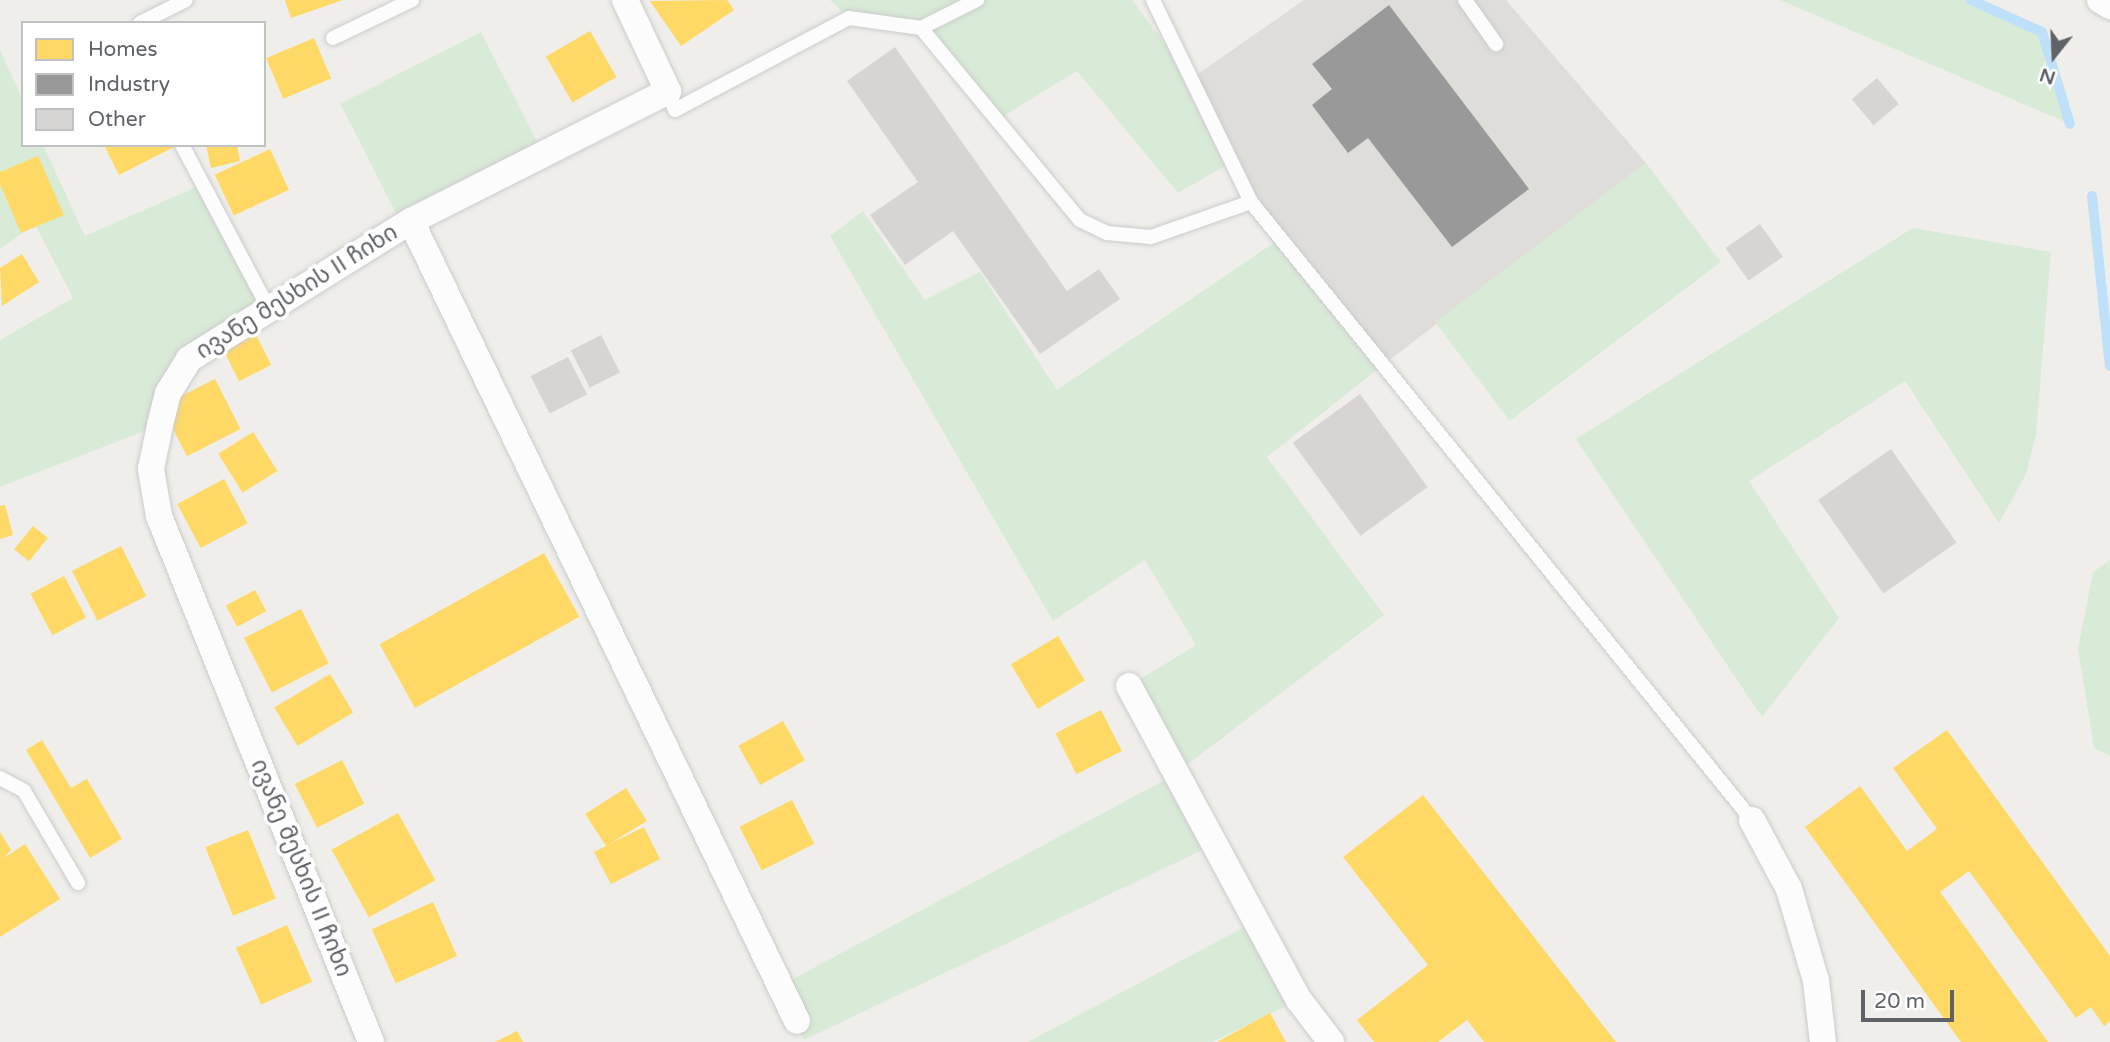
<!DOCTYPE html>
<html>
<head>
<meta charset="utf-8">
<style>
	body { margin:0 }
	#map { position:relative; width:2110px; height:1042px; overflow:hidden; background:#efeeea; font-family:"Varela Round","Noto Sans Georgian",sans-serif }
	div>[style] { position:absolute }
	.industrial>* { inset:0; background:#dfddda }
	.green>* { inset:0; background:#d8ebd6; transform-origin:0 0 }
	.homes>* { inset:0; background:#ffd966; transform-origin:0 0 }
	.industry>* { inset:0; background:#999 }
	.stream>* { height:10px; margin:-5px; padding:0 5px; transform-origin:5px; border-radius:5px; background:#bfe0f9 }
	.building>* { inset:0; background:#d6d5d3; transform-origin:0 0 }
	.roads { filter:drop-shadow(0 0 2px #cbcccc) drop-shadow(0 0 2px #cbcccc) }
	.service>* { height:14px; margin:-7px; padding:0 7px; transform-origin:7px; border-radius:7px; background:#fdfcfc }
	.minor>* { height:26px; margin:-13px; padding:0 13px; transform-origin:13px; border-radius:13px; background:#fdfcfc }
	span { translate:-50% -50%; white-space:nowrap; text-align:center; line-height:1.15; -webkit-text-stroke:7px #fff; paint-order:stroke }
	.street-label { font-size:23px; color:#5f6368 }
	.legend { position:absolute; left:21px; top:21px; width:245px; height:126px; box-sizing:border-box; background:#fff; border:2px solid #bfc1c3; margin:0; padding:9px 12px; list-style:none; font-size:21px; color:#5f6368 }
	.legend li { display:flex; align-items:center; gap:14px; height:35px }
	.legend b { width:35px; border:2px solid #bfc1c3 }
	.north { position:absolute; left:2019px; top:21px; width:70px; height:70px; -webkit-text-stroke:5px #fff; paint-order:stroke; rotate:198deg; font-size:19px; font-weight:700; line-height:28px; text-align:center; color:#5f6368 }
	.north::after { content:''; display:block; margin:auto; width:24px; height:32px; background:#5f6368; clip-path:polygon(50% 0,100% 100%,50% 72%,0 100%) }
	.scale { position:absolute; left:1861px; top:990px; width:93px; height:32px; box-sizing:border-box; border:4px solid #5f6368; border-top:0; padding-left:9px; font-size:21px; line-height:24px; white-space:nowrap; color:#5f6368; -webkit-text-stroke:5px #fff; paint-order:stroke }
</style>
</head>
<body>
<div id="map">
	<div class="industrial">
		<div style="clip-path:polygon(1304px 0,1506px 0,1646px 163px,1383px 365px,1251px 202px,1191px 79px)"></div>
	</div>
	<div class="green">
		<div style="clip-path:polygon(830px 0,1132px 0,1191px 79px,1232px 162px,1178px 193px,1077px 71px,997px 120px,921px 28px,849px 18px)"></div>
		<div style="clip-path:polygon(1780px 0,1971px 0,2042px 32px,2070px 124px)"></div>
		<div style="left:481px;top:32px;width:137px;height:158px;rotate:63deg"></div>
		<div style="clip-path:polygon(0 50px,23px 100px,23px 145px,43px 145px,85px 236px,203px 184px,269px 309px,189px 359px,160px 425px,0 487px,0 340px,73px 298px,35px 224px,0 249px)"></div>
		<div style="left:1646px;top:163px;width:124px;height:264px;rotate:53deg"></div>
		<div style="clip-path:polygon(863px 211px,925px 300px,980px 272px,1057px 390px,1281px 238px,1383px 365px,1267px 457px,1384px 615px,1176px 773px,1215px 844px,804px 1040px,780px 986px,1176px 774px,1129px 686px,1196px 645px,1145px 560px,1053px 621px,830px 236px)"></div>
		<div style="clip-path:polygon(1913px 228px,2051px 252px,2036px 435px,2026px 474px,1999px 523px,1905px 381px,1749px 481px,1839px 618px,1762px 717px,1576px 439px)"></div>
		<div style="clip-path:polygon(2110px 560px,2110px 756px,2094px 748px,2078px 649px,2093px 572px)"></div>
		<div style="clip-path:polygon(1256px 921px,1299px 1000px,1212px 1042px,1028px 1042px)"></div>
	</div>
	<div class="homes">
		<div style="clip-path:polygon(285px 0,343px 0,291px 18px)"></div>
		<div style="clip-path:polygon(727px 0,734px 10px,681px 46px,650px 1px)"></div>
		<div style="left:590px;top:31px;width:53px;height:51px;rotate:60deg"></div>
		<div style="left:314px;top:38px;width:44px;height:52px;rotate:67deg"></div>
		<div style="clip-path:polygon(104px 145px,178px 145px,119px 175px)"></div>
		<div style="clip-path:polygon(206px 145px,237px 145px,240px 161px,211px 168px)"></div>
		<div style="left:270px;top:149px;width:45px;height:61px;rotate:65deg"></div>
		<div style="clip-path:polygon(38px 156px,64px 215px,21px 233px,0 184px,0 172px)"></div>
		<div style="clip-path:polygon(22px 254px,39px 282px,2px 306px,0 268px)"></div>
		<div style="left:254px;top:331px;width:38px;height:36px;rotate:63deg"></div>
		<div style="left:215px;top:379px;width:56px;height:60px;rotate:63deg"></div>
		<div style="left:253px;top:432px;width:46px;height:41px;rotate:58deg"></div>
		<div style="left:224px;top:479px;width:50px;height:53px;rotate:62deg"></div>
		<div style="clip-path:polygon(5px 505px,13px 535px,0 539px,0 506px)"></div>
		<div style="left:33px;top:526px;width:19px;height:30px;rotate:39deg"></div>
		<div style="left:121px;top:546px;width:56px;height:55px;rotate:63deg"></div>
		<div style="left:544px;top:553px;width:73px;height:188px;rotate:61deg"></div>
		<div style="left:64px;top:576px;width:47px;height:38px;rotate:62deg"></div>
		<div style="left:255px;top:590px;width:24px;height:33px;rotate:62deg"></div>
		<div style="left:301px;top:609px;width:61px;height:64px;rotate:63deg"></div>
		<div style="left:1058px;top:636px;width:52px;height:55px;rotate:59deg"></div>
		<div style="left:330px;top:674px;width:45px;height:65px;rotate:59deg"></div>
		<div style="left:1101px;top:710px;width:46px;height:51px;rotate:63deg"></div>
		<div style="left:783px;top:721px;width:45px;height:51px;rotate:61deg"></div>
		<div style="clip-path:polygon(1947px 730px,2110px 956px,2110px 1021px,2104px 1026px,2091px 1007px,2076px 1018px,1969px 871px,1940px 892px,2048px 1042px,1961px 1042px,1805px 827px,1860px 786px,1907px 851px,1937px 829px,1893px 768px)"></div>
		<div style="clip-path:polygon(42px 740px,71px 788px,87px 779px,122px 839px,90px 858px,26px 750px)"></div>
		<div style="left:342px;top:760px;width:49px;height:53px;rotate:63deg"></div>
		<div style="clip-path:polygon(626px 788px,647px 821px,609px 844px,644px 827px,660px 859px,611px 884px,594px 852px,606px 846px,585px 814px)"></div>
		<div style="clip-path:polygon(1423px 795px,1616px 1042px,1484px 1042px,1467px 1020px,1438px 1042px,1374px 1042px,1357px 1020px,1428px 965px,1343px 857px)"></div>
		<div style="left:792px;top:800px;width:49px;height:59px;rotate:63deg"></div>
		<div style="left:398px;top:813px;width:77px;height:76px;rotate:61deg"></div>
		<div style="left:248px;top:830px;width:74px;height:46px;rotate:68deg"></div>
		<div style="clip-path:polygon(0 832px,11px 850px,4px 858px,25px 844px,60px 899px,0 937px)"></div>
		<div style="left:433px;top:902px;width:59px;height:67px;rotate:66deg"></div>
		<div style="left:287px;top:925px;width:62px;height:56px;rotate:66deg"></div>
		<div style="clip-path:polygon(1270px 1013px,1286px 1042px,1217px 1042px)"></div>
		<div style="clip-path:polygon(517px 1031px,523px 1042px,495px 1042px)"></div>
	</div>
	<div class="industry">
		<div style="clip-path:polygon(1389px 5px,1529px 189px,1452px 247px,1368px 138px,1348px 153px,1312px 105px,1332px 89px,1312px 64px)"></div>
	</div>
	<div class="stream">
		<div style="left:1971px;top:0;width:78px;rotate:24.3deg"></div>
		<div style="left:2042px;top:32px;width:96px;rotate:73.1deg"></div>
		<div style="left:2092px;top:196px;width:171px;rotate:84deg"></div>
	</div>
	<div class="building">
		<div style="clip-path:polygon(895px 47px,1067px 291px,1099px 269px,1120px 299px,1040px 354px,953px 231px,905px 265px,870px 215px,918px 182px,847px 81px)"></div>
		<div style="left:1877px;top:78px;width:34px;height:33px;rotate:50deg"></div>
		<div style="left:1760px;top:224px;width:40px;height:42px;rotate:55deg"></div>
		<div style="left:601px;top:335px;width:42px;height:34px;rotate:63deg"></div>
		<div style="left:568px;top:357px;width:42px;height:42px;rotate:63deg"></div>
		<div style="left:1360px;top:394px;width:115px;height:83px;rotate:54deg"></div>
		<div style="left:1891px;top:449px;width:114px;height:89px;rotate:55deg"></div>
	</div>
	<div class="roads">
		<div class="service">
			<div style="left:1153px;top:0;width:225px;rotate:64.1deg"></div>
			<div style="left:1251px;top:202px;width:796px;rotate:50.97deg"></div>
			<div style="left:1465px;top:0;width:54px;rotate:54.8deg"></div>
			<div style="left:140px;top:23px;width:51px;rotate:-26.6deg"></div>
			<div style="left:921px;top:28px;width:249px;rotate:50.4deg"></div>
			<div style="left:1080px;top:220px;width:30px;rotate:26deg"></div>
			<div style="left:1107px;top:233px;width:44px;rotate:5.2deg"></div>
			<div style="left:1151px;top:237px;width:106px;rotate:-19.3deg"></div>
			<div style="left:333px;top:38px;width:88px;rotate:-25.7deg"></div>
			<div style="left:668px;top:91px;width:20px;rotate:70deg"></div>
			<div style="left:675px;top:110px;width:197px;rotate:-27.9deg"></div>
			<div style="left:849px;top:18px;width:73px;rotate:7.9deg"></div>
			<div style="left:921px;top:28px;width:63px;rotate:-26.6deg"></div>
			<div style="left:182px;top:145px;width:186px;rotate:62.1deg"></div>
			<div style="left:0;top:778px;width:27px;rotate:28deg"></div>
			<div style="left:24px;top:791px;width:107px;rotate:59.6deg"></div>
		</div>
		<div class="minor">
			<div style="left:2100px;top:0;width:12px;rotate:31deg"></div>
			<div style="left:411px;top:221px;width:888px;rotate:64.24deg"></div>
			<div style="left:1129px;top:686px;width:357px;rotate:61.6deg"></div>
			<div style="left:1299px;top:1000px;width:53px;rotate:52.7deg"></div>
			<div style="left:1752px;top:820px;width:78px;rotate:61.8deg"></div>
			<div style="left:1789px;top:889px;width:96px;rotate:73.6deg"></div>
			<div style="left:1816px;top:981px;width:61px;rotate:83.5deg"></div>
			<div style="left:371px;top:1042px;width:567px;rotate:-111.95deg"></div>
			<div style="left:159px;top:516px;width:48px;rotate:-99.7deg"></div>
			<div style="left:151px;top:469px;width:45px;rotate:-78.4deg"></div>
			<div style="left:160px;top:425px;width:33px;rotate:-76deg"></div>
			<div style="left:168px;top:393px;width:40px;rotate:-58deg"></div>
			<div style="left:189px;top:359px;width:261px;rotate:-31.9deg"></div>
			<div style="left:411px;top:221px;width:288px;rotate:-26.8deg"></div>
			<div style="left:668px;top:91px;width:101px;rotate:-115.3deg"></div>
		</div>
	</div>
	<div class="street-label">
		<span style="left:297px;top:292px;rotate:-32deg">ივანე მესხის II ჩიხი</span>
		<span style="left:301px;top:868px;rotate:68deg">ივანე მესხის II ჩიხი</span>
	</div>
	<ul class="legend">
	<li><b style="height:19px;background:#ffd966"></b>Homes</li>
	<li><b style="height:19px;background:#999"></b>Industry</li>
	<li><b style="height:19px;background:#d6d5d3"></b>Other</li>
	</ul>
	<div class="north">N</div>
	<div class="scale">20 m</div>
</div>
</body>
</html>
